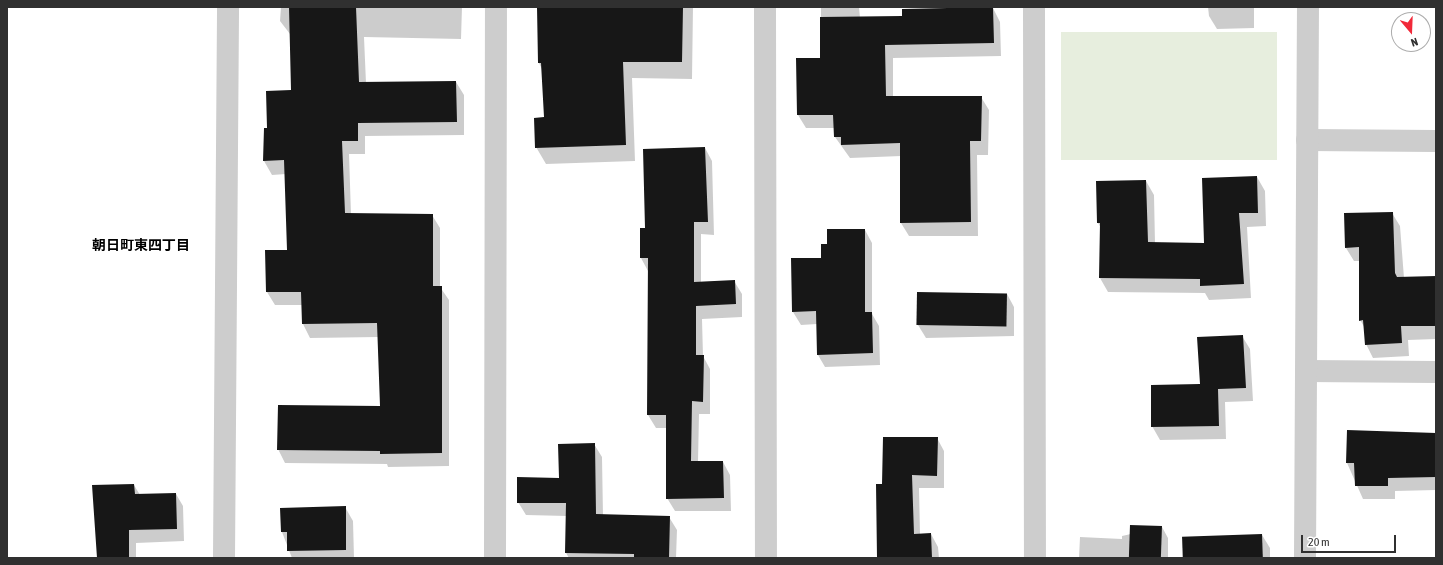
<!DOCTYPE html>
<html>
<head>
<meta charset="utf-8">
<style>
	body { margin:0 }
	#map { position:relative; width:1443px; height:565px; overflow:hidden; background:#fff; font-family:"Asap Condensed","Noto Sans JP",sans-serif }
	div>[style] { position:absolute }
	.green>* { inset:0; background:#e7eede; transform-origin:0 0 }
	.shadow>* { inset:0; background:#0003 }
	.building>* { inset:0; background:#171717; transform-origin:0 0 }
	.minor>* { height:22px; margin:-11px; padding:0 11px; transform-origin:11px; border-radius:11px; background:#cdcdcd }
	span { translate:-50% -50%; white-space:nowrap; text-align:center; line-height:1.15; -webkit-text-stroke:4px #fff; paint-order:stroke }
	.neighbourhood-label { font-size:14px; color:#000; font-weight:700 }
	.frame { position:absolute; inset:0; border:8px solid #303030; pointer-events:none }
	.north { position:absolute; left:1391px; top:12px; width:40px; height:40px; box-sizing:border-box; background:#fff; border:1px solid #acacac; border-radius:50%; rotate:161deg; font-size:11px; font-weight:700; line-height:16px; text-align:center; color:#303030 }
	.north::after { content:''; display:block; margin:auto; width:14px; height:18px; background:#f12939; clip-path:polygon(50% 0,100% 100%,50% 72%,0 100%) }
	.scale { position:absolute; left:1301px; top:535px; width:95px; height:18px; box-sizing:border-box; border:2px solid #303030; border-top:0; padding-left:5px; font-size:12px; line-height:14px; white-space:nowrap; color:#303030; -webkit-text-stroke:3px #fff; paint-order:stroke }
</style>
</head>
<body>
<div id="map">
	<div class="green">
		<div style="left:1277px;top:32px;width:128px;height:216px;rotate:90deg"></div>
	</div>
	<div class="shadow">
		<div style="clip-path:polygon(281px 7px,462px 7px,461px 39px,364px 37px,366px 83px,456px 82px,464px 95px,464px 135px,365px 136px,365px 154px,349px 154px,351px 214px,432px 215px,440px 228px,440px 287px,449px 300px,449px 466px,388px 467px,387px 464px,285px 463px,278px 449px,381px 407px,378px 337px,310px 338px,303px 324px,302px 305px,275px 305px,267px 292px,288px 250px,286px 174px,272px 175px,264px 161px,265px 129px,268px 129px,293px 91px,290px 34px,280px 21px)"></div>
		<div style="clip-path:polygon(538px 7px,693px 7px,692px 79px,632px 78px,635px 161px,546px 164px,536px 147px,545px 118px,542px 69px,539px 63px)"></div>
		<div style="clip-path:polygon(821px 7px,859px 7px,860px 18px,903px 17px,993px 8px,1000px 22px,1001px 56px,893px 58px,893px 97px,981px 97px,989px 110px,988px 155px,977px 155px,978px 236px,909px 236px,901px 223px,901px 156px,850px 158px,835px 137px,835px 128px,806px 128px,798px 115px,821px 59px)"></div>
		<div style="clip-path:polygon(1208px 7px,1254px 7px,1254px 28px,1217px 29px,1209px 16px)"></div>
		<div style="clip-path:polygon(705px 148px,712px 161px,714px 235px,701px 234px,701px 282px,734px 281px,742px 294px,742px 317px,702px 319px,703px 356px,710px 369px,710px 414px,699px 414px,698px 462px,723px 462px,730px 475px,731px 511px,675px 511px,667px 498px,667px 428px,656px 428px,648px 415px,648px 271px,641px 258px,646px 229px)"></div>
		<div style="clip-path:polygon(1257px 177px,1265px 191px,1266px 226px,1247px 227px,1251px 298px,1209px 300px,1205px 293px,1108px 292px,1100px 278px,1101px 228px,1098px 223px,1146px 181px,1154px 195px,1155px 243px,1205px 244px)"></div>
		<div style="clip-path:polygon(1392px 213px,1400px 226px,1404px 278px,1436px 277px,1436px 339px,1408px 340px,1409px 356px,1373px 358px,1366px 344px,1365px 328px,1360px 320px,1360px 261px,1354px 261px,1346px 248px)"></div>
		<div style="clip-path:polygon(865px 230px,872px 243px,872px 314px,879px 326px,880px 365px,825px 367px,818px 355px,817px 324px,801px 325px,793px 312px,792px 259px,822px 259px,828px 245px)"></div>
		<div style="clip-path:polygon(918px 293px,1007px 294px,1014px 307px,1014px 336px,926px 338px,918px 325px)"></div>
		<div style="clip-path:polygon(1242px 336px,1250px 349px,1253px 401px,1225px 402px,1226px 439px,1160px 440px,1152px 426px,1201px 385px)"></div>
		<div style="clip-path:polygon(1436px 434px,1436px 490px,1395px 491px,1395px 499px,1363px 499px,1347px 463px)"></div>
		<div style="clip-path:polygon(937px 438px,944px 451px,944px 488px,919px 488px,920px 534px,931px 534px,938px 547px,939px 558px,877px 558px,877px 485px,883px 485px)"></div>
		<div style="clip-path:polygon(594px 444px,602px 457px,603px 515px,669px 517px,677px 530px,676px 558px,569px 558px,566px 553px,567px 516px,526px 515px,518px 502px,560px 479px)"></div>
		<div style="clip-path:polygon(134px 485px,140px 495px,176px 494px,183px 506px,184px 541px,136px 543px,136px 558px,97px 558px)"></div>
		<div style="clip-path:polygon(345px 507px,353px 521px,354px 558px,292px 558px,282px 532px)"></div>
		<div style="clip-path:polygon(1162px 527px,1168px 538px,1168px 558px,1079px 558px,1080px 537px,1122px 539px,1122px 536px)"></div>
		<div style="clip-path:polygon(1262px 535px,1270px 548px,1270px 558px,1225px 558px)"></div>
	</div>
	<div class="building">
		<div style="clip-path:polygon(289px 7px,356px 7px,359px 82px,456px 81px,457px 122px,358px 123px,358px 141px,342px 141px,345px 213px,433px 214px,433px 286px,442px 286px,442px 453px,380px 454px,380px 451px,277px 450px,278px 405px,380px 406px,377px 323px,302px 324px,301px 292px,266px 292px,265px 250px,287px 250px,284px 160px,263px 161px,264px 128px,267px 128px,266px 91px,291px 90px)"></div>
		<div style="clip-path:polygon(537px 7px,683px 7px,682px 62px,623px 62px,626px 145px,535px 148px,534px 118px,544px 117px,541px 63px,538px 63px)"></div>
		<div style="clip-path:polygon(993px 7px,994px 43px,885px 45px,886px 96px,982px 96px,981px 141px,970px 141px,971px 222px,900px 223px,900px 143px,841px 145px,841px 137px,834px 137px,833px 115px,797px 115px,796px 58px,820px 58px,820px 17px,902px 16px,902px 9px)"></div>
		<div style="clip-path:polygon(705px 147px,708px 222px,694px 222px,694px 282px,735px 280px,736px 304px,696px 306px,696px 355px,704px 355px,703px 402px,692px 401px,691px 461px,723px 461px,724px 498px,666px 499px,666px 415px,647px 415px,648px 258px,640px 258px,640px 228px,645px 228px,643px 149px)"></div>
		<div style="clip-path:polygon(1257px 176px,1258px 213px,1239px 213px,1244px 284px,1200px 286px,1200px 279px,1099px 278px,1100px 223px,1097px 223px,1096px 181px,1146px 180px,1148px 242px,1204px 243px,1202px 178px)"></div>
		<div style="clip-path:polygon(1393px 212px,1395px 273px,1397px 277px,1436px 276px,1436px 326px,1401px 326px,1402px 343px,1365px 345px,1363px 320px,1359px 321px,1359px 247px,1345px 248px,1344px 213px)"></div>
		<div style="clip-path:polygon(827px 229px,865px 229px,865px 312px,872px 312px,873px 353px,817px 355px,816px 311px,792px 312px,791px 258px,821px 258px,821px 244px,827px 244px)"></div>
		<div style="left:917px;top:292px;width:90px;height:33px;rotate:1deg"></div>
		<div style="clip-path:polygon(1243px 335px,1246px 388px,1218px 389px,1219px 426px,1151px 427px,1151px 385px,1200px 384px,1197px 337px)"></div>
		<div style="clip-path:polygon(1347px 430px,1436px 433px,1436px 477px,1388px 478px,1388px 486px,1355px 486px,1354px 463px,1346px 463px)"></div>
		<div style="clip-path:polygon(883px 437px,938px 437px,937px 476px,912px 475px,914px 534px,931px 533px,932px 558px,877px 558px,876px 484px,882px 484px)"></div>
		<div style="clip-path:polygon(595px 443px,596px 514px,670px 516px,669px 558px,634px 558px,634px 554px,565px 553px,566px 503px,517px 503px,517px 477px,559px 478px,558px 444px)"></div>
		<div style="clip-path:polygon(134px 484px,135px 494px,176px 493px,177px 529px,129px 530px,129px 558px,97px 558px,92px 485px)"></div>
		<div style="clip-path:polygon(346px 506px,346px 550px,287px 551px,287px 532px,281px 532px,280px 508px)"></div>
		<div style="left:1130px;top:525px;width:32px;height:32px;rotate:2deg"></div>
		<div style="left:1262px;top:534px;width:24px;height:80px;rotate:88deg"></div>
	</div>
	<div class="minor">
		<div style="left:765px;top:7px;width:551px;rotate:89.9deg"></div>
		<div style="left:1034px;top:7px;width:551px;rotate:89.9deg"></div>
		<div style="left:1307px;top:140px;width:129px;rotate:0.4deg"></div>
		<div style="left:1306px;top:371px;width:130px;rotate:0.4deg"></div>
		<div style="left:224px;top:558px;width:551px;rotate:-89.58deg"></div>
		<div style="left:495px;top:558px;width:551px;rotate:-89.9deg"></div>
		<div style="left:1305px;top:558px;width:551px;rotate:-89.69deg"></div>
	</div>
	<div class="neighbourhood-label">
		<span style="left:141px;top:245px">朝日町東四丁目</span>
	</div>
	<div class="frame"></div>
	<div class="north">N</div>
	<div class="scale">20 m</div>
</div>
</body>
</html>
